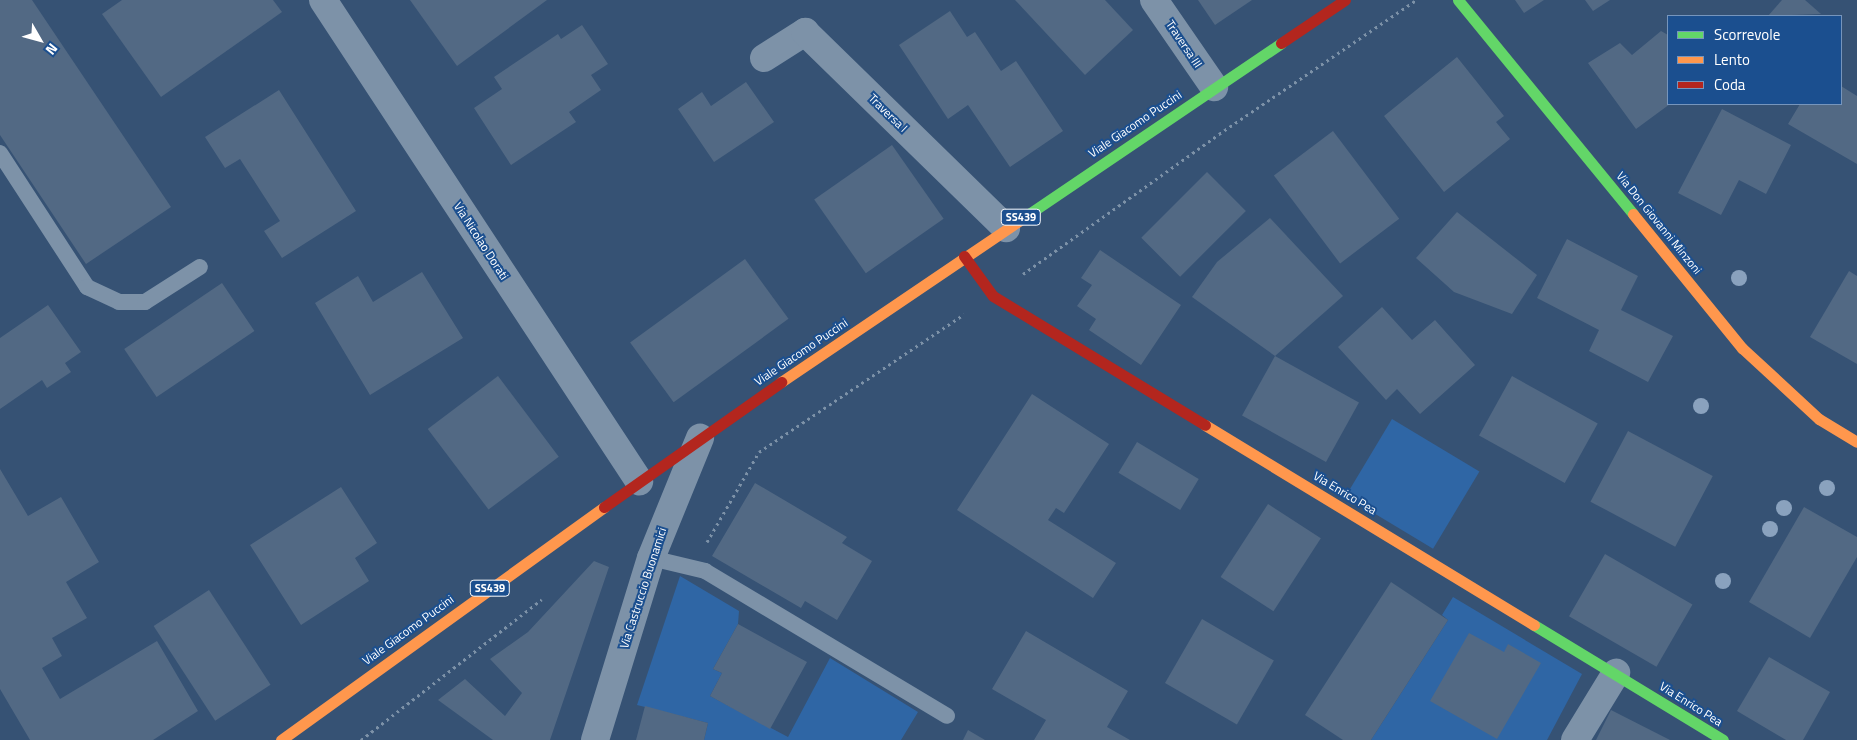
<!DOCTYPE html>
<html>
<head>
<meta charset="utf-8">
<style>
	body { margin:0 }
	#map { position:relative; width:1857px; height:740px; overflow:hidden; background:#365274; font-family:"Titillium Web",sans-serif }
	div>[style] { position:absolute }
	.green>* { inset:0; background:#2f66a5; transform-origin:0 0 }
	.building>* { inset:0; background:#526984; transform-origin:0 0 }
	.path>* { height:3px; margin-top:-1.5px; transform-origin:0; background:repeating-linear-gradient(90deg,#7d92a8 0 2.5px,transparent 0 6.5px) }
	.lane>* { height:16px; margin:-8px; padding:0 8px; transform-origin:8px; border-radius:8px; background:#7d92a8 }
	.street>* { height:28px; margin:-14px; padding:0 14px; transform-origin:14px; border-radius:14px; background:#7d92a8 }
	.fast>* { height:11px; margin:-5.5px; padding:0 5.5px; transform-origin:5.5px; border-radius:5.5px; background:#63d668 }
	.slow>* { height:11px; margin:-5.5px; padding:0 5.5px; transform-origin:5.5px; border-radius:5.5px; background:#ff974d }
	.jam>* { height:11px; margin:-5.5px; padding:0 5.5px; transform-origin:5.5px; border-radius:5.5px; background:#b3261e }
	.trees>* { width:16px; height:16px; margin:-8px; border-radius:50%; background:#8aa2be }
	span { translate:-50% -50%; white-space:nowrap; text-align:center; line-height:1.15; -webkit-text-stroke:4px #1b4f8f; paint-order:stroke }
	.shield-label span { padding:1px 4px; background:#1b4f8f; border:1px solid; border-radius:4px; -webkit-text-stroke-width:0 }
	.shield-label { font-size:11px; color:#fff; font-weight:700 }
	.street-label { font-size:12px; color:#fff }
	.legend { position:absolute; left:1667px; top:15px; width:175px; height:90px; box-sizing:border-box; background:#1b4f8f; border:1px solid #7695bc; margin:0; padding:6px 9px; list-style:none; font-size:15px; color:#fff }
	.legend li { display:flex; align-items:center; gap:10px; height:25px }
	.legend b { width:25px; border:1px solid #7695bc }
	.north { position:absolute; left:15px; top:15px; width:50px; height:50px; -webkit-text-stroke:4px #1b4f8f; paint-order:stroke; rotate:128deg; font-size:14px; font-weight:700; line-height:20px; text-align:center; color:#fff }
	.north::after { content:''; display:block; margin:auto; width:18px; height:22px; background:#fff; clip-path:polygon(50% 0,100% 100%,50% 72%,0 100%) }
</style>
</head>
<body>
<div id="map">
	<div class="green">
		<div style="left:1392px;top:419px;width:102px;height:90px;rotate:31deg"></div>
		<div style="clip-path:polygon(680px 576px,739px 611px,738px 624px,713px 669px,722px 673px,710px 696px,788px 737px,830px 658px,918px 712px,901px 740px,704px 740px,708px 723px,637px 705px)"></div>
		<div style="clip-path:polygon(1453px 597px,1582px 674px,1547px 740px,1371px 740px,1448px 620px,1442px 615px)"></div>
	</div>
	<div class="building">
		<div style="clip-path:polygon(0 0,32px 0,171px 207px,86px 264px,0 135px)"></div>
		<div style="clip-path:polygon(122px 0,273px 0,282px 12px,161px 97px,102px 14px)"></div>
		<div style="clip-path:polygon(410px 0,547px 0,457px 66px)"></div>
		<div style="clip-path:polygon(1015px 0,1105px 0,1133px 30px,1085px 75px)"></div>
		<div style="clip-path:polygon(1198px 0,1252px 0,1215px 25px)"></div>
		<div style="clip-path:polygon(1515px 0,1544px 0,1524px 13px)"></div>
		<div style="clip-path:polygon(1585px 0,1610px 0,1593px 11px)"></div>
		<div style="clip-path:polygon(1782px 0,1805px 0,1821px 14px,1768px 16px)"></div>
		<div style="clip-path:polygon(950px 11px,967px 37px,975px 32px,1001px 71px,1016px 61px,1063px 131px,1010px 167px,968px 105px,948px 119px,899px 45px)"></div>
		<div style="clip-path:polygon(582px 25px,608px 64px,591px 75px,601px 90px,569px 112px,576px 122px,511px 165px,474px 108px,502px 89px,494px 77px,558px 34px,561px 39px)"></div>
		<div style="clip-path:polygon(1661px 31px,1668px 35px,1670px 104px,1636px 129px,1588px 63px,1620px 43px,1632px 55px)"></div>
		<div style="clip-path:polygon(1457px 57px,1504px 116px,1496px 122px,1510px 139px,1444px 192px,1384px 116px)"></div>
		<div style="clip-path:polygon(746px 82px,774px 122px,714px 162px,678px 109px,702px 92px,711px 106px)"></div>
		<div style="clip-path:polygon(1841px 86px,1857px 96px,1857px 164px,1788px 124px,1800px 104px,1841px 104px)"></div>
		<div style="clip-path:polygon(279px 90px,356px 211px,282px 258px,264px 231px,280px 221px,240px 159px,225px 168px,205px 137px)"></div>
		<div style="clip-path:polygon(1722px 109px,1791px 145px,1766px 194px,1739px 180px,1721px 215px,1678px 193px)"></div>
		<div style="left:1333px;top:131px;width:110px;height:74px;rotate:53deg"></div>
		<div style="left:892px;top:145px;width:90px;height:95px;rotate:55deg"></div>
		<div style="left:1207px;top:172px;width:55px;height:93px;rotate:45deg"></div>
		<div style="clip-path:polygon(1457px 212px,1537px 275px,1512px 314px,1454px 292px,1416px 258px)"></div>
		<div style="clip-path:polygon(1270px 218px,1343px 296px,1275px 356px,1192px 297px,1217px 262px)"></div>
		<div style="clip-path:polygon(1567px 239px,1638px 276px,1621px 310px,1673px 336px,1648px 382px,1589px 351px,1599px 330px,1537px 298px)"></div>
		<div style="clip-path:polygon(1100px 250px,1181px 305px,1141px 365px,1089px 330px,1096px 319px,1077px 306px,1092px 285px,1081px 278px)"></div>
		<div style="left:745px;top:259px;width:74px;height:142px;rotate:54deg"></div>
		<div style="clip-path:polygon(1849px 271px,1857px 276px,1857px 364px,1810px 337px)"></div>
		<div style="clip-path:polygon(422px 272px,463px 338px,370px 395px,315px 303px,358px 276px,373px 302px)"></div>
		<div style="left:222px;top:283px;width:58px;height:118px;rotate:56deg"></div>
		<div style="clip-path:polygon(48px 305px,81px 352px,65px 363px,71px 372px,47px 388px,42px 380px,0 409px,0 338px)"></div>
		<div style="clip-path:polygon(1382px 307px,1412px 340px,1435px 320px,1475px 365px,1420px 414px,1397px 389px,1386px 400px,1338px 347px)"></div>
		<div style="left:1275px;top:356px;width:96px;height:68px;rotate:29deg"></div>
		<div style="left:498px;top:376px;width:101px;height:88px;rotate:53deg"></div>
		<div style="left:1512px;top:376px;width:98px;height:68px;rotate:29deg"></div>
		<div style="clip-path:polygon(1032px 394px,1109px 444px,1064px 513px,1056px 508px,1048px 520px,1116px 563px,1093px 598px,957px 510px)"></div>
		<div style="left:1628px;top:431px;width:96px;height:80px;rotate:28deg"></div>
		<div style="left:1137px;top:442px;width:72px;height:36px;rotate:31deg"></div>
		<div style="clip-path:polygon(0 469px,28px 516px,61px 497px,99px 562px,66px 582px,87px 618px,52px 638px,62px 656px,42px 668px,60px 699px,157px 641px,198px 711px,153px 740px,30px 740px,0 689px)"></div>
		<div style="clip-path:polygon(755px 483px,847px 537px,842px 543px,872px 561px,837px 620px,805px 601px,801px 608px,712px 556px)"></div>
		<div style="clip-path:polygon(341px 487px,377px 543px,355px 558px,369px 581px,301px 625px,250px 545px)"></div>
		<div style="left:1268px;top:504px;width:63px;height:87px;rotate:33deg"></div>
		<div style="clip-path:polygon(1804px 507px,1857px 537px,1857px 557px,1810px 638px,1749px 602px)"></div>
		<div style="left:1605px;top:554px;width:101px;height:72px;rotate:30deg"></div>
		<div style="clip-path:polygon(594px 561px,609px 567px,550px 740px,493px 740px,438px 700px,465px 679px,505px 716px,522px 693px,490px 659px,528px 632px)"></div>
		<div style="clip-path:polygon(1391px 582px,1448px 620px,1371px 740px,1343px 740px,1305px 715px)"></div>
		<div style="left:209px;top:590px;width:113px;height:66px;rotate:57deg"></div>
		<div style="left:1202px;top:619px;width:83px;height:74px;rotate:30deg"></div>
		<div style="clip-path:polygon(738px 624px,807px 662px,770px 729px,710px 696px,722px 673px,713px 669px)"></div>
		<div style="clip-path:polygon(1026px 631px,1128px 691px,1107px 727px,1130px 740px,1034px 740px,1046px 720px,992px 689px)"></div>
		<div style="clip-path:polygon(1469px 633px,1504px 652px,1508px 644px,1541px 663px,1497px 739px,1430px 701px)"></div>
		<div style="clip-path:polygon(1769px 657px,1830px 692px,1803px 740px,1786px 740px,1737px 711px)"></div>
		<div style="clip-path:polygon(645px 706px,708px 723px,704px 740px,636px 740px)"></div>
		<div style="clip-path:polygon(1611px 710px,1670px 740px,1596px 740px)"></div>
		<div style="clip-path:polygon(968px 730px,985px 740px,963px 740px)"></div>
	</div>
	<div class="path">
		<div style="left:1023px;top:274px;width:241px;rotate:-35.5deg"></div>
		<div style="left:1219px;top:134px;width:238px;rotate:-34.2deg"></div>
		<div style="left:707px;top:542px;width:104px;rotate:-60deg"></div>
		<div style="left:759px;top:452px;width:247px;rotate:-33.9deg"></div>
		<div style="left:361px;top:740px;width:229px;rotate:-37.9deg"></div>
	</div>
	<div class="lane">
		<div style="left:0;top:153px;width:160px;rotate:57deg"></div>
		<div style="left:87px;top:287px;width:35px;rotate:25deg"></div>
		<div style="left:119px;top:302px;width:26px"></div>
		<div style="left:145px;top:302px;width:65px;rotate:-32.5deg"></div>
		<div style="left:651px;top:558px;width:56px;rotate:13.5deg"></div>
		<div style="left:705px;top:571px;width:282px;rotate:30.9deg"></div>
	</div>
	<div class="street">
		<div style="left:323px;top:0;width:576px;rotate:56.7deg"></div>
		<div style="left:1154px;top:0;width:106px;rotate:55.4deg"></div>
		<div style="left:764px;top:58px;width:49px;rotate:-32.4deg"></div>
		<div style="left:805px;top:32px;width:281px;rotate:44.3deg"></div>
		<div style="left:595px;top:740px;width:190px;rotate:-72.9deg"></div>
		<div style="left:651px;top:558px;width:130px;rotate:-67.8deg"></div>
		<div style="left:1575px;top:740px;width:79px;rotate:-58.5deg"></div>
	</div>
	<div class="fast">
		<div style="left:1458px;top:0;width:276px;rotate:50.7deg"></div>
		<div style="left:1020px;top:220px;width:315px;rotate:-34.1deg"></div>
		<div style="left:1534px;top:625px;width:221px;rotate:31.3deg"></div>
	</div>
	<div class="slow">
		<div style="left:1633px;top:214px;width:173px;rotate:50.9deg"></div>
		<div style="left:1742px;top:348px;width:105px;rotate:42.7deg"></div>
		<div style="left:1819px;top:419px;width:44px;rotate:31.2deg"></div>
		<div style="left:781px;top:382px;width:289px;rotate:-34.1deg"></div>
		<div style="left:1205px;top:425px;width:385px;rotate:31.3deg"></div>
		<div style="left:281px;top:740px;width:398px;rotate:-35.8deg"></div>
	</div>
	<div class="jam">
		<div style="left:1281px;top:43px;width:77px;rotate:-33.9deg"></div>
		<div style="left:964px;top:256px;width:49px;rotate:54.1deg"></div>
		<div style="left:993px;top:296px;width:248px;rotate:31.3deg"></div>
		<div style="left:604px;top:507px;width:217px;rotate:-35.2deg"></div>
	</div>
	<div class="trees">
		<div style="left:1739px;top:278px"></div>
		<div style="left:1701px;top:406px"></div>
		<div style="left:1827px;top:488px"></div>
		<div style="left:1784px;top:508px"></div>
		<div style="left:1770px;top:529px"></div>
		<div style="left:1723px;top:581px"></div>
	</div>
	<div class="shield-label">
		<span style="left:1021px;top:217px">SS439</span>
		<span style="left:490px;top:588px">SS439</span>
	</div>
	<div class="street-label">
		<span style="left:1184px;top:44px;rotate:56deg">Traversa III</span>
		<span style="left:888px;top:113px;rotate:44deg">Traversa I</span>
		<span style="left:1135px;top:124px;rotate:-34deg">Viale Giacomo Puccini</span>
		<span style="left:1659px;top:223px;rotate:51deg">Via Don Giovanni Minzoni</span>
		<span style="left:481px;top:241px;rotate:57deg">Via Nicolao Dorati</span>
		<span style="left:801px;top:352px;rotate:-34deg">Viale Giacomo Puccini</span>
		<span style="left:1345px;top:493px;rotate:31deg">Via Enrico Pea</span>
		<span style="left:643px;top:588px;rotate:-72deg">Via Castruccio Buonamici</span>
		<span style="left:408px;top:630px;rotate:-36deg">Viale Giacomo Puccini</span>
		<span style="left:1691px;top:704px;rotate:32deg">Via Enrico Pea</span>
	</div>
	<ul class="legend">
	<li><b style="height:6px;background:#63d668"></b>Scorrevole</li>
	<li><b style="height:6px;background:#ff974d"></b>Lento</li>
	<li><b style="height:6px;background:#b3261e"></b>Coda</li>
	</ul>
	<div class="north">N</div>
</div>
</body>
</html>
